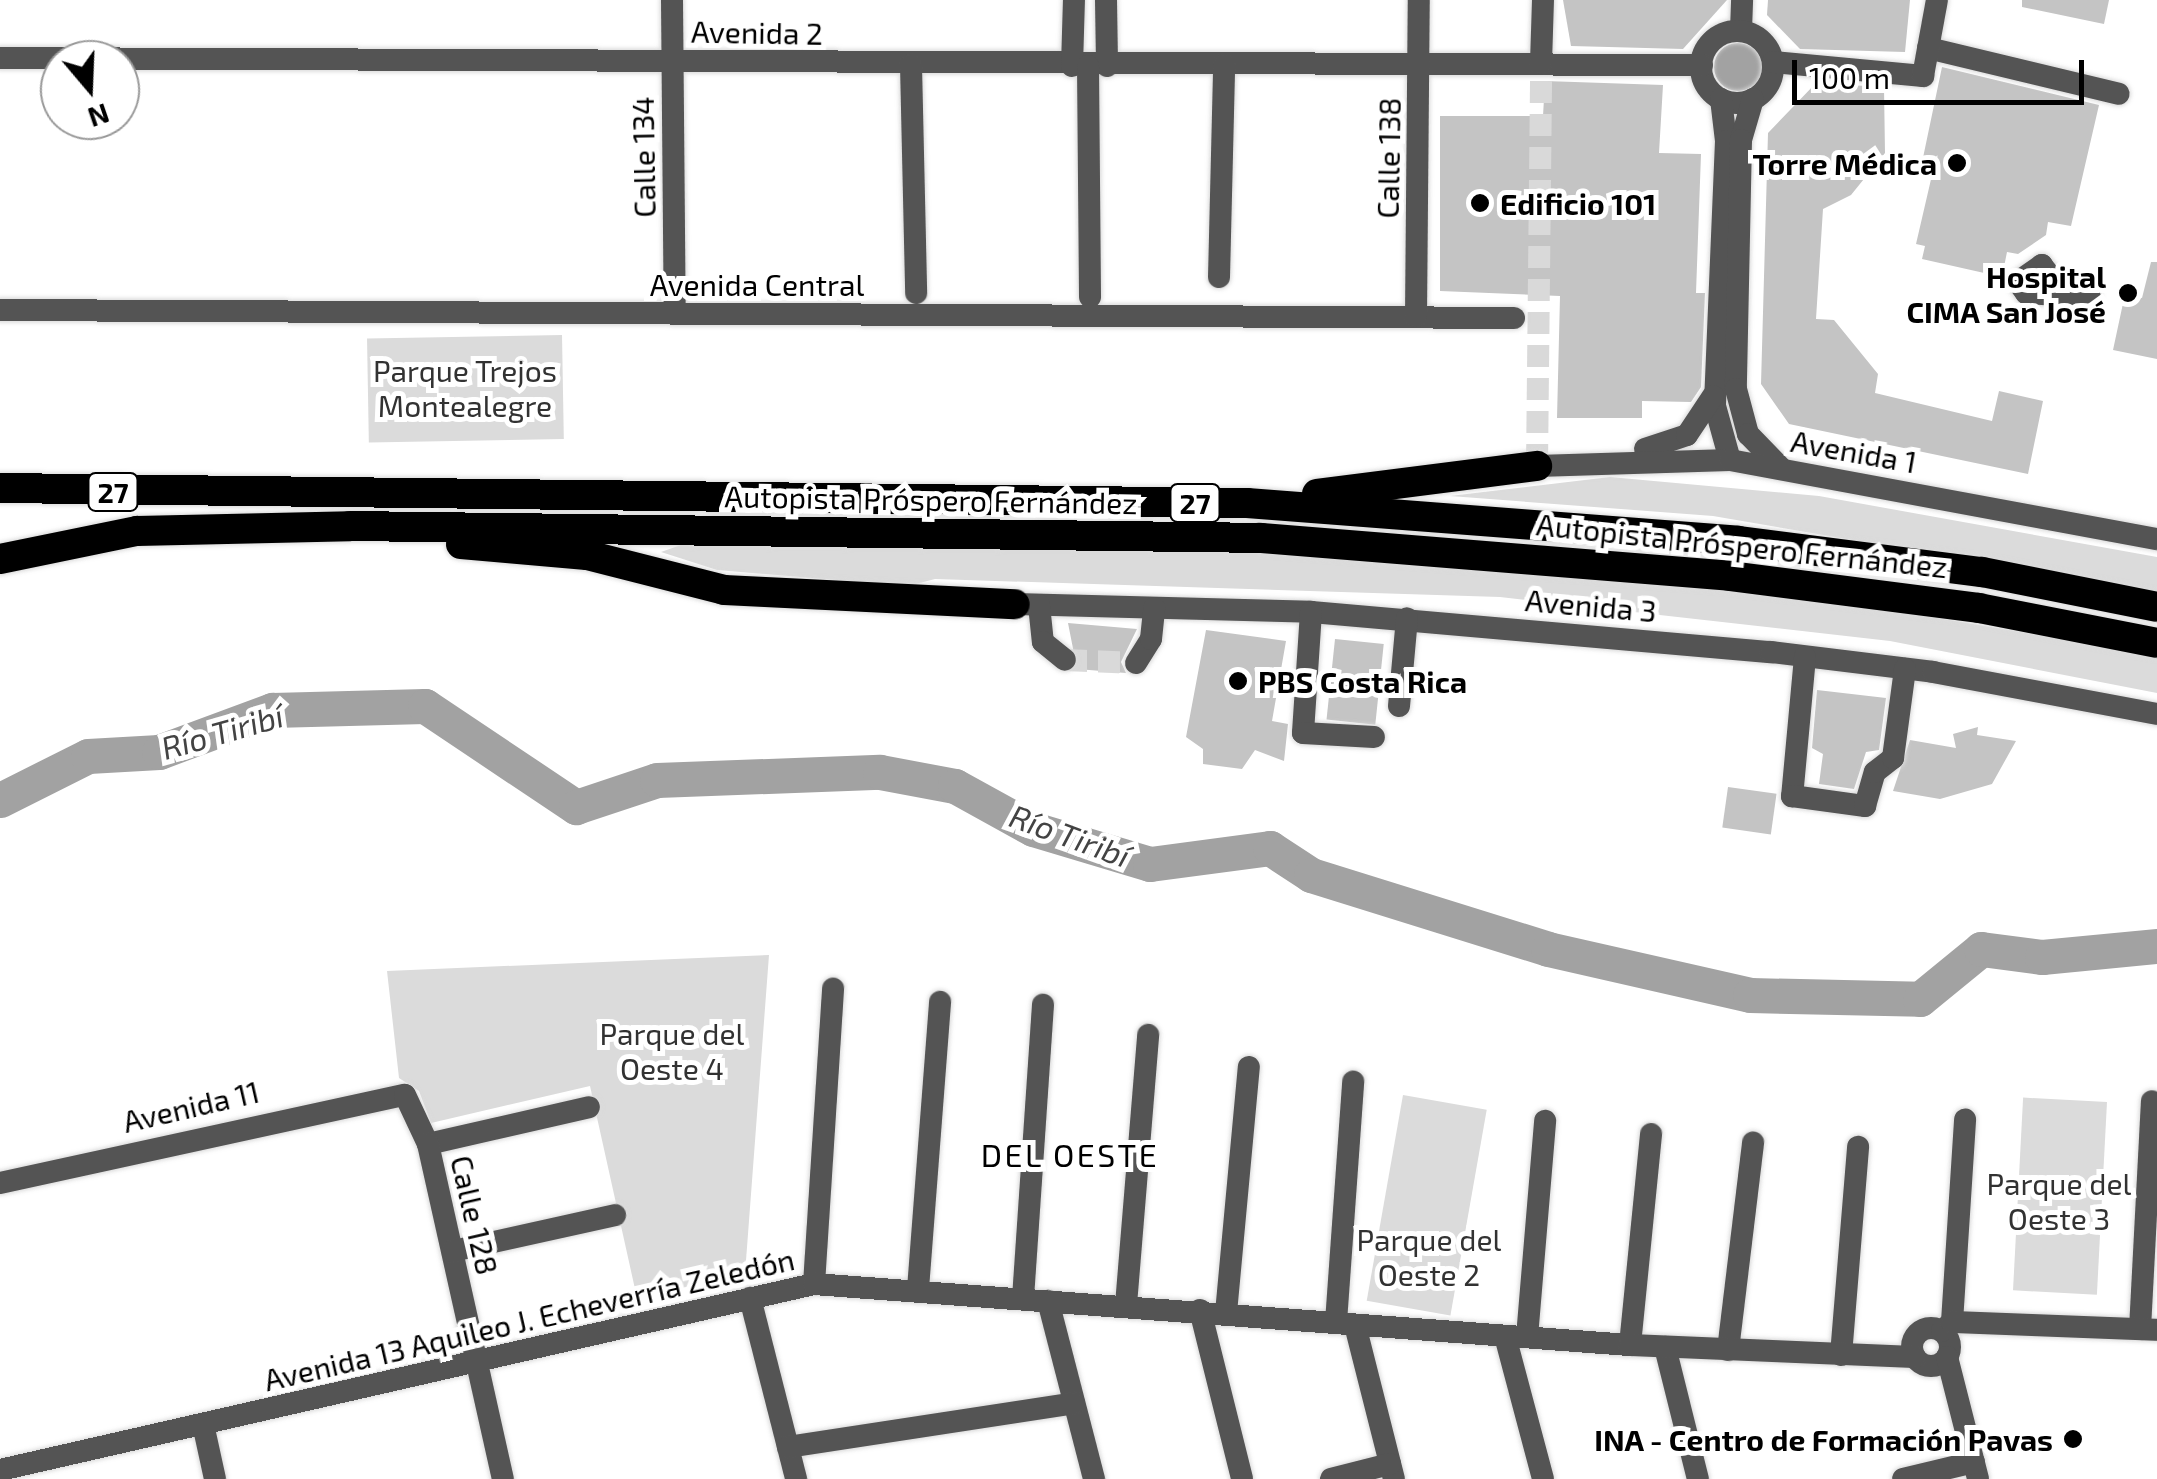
<!DOCTYPE html>
<html>
<head>
<meta charset="utf-8">
<style>
	body { margin:0 }
	#map { position:relative; width:2157px; height:1479px; overflow:hidden; background:#fff; font-family:"Exo 2",sans-serif }
	div>[style] { position:absolute }
	.green>* { inset:0; background:#dbdbdb; transform-origin:0 0 }
	.water>* { inset:0; background:#a2a2a2 }
	.round { border-radius:50% }
	.river>* { height:35px; margin:-17.5px; padding:0 17.5px; transform-origin:17.5px; border-radius:17.5px; background:#a2a2a2 }
	.building>* { inset:0; background:#c4c4c4; transform-origin:0 0 }
	.minor-tunnel>* { height:22px; margin-top:-11px; transform-origin:0; background:repeating-linear-gradient(90deg,#d9d9d9 0 22px,transparent 0 33px) }
	.roads { filter:drop-shadow(0 0 2px #dbdbdb) drop-shadow(0 0 2px #dbdbdb) }
	.minor>* { height:22px; margin:-11px; padding:0 11px; transform-origin:11px; border-radius:11px; background:#545454 }
	.minor>.ring { margin:-11px; padding:0; box-sizing:content-box; background:none; border:22px solid #545454; border-radius:50% }
	.highway>* { height:30px; margin:-15px; padding:0 15px; transform-origin:15px; border-radius:15px; background:#000 }
	.dots>* { width:28px; height:28px; translate:-50% -50%; box-sizing:border-box; border:5px solid #fff; border-radius:50% }
	span { translate:-50% -50%; white-space:nowrap; text-align:center; line-height:1.15; -webkit-text-stroke:10px #fff; paint-order:stroke }
	.shield-label span { padding:2px 8px; background:#fff; border:2px solid; border-radius:8px; -webkit-text-stroke-width:0 }
	.shield-label { font-size:28px; color:#000; font-weight:700 }
	.street-label { font-size:30px; color:#000 }
	.poi-label { font-size:30px; color:#000; font-weight:700 }
	.right { translate:-100% -50%; text-align:right }
	.left { translate:0 -50%; text-align:left }
	.park-label { font-size:30px; color:#323232 }
	.water-label { font-size:32px; color:#434343; font-style:italic }
	.neighbourhood-label { font-size:32px; color:#000; letter-spacing:2.5px }
	.north { position:absolute; left:40px; top:40px; width:100px; height:100px; box-sizing:border-box; background:#fff; border:2px solid #999; border-radius:50%; rotate:161deg; font-size:28px; font-weight:700; line-height:40px; text-align:center; color:#000 }
	.north::after { content:''; display:block; margin:auto; width:35px; height:45px; background:#000; clip-path:polygon(50% 0,100% 100%,50% 72%,0 100%) }
	.scale { position:absolute; left:1792px; top:60px; width:292px; height:45px; box-sizing:border-box; border:5px solid #000; border-top:0; padding-left:12px; font-size:30px; line-height:35px; white-space:nowrap; color:#000; -webkit-text-stroke:8px #fff; paint-order:stroke }
</style>
</head>
<body>
<div id="map">
	<div class="green">
		<div style="left:562px;top:335px;width:104px;height:195px;rotate:89deg"></div>
		<div style="clip-path:polygon(1610px 477px,1819px 496px,2157px 557px,2157px 592px,1713px 516px,1450px 496px)"></div>
		<div style="clip-path:polygon(692px 541px,1358px 551px,1794px 594px,2157px 655px,2157px 693px,1890px 641px,1500px 597px,935px 579px,908px 586px,717px 570px,661px 552px)"></div>
		<div style="clip-path:polygon(769px 955px,745px 1274px,637px 1298px,590px 1086px,431px 1123px,419px 1091px,399px 1078px,387px 971px)"></div>
		<div style="left:1403px;top:1095px;width:85px;height:209px;rotate:10deg"></div>
		<div style="left:2107px;top:1102px;width:193px;height:84px;rotate:93deg"></div>
	</div>
	<div class="water">
		<div class="round" style="left:1714px;top:43px;width:48px;height:48px"></div>
	</div>
	<div class="river">
		<div style="left:0;top:800px;width:98px;rotate:-26.6deg"></div>
		<div style="left:88px;top:756px;width:71px;rotate:-3.2deg"></div>
		<div style="left:159px;top:752px;width:121px;rotate:-20.4deg"></div>
		<div style="left:272px;top:710px;width:153px;rotate:-1.5deg"></div>
		<div style="left:425px;top:706px;width:182px;rotate:33.8deg"></div>
		<div style="left:576px;top:807px;width:85px;rotate:-18.4deg"></div>
		<div style="left:657px;top:780px;width:223px;rotate:-2.1deg"></div>
		<div style="left:880px;top:772px;width:76px;rotate:10.6deg"></div>
		<div style="left:955px;top:786px;width:89px;rotate:28.9deg"></div>
		<div style="left:1033px;top:829px;width:122px;rotate:16.7deg"></div>
		<div style="left:1150px;top:864px;width:121px;rotate:-7.6deg"></div>
		<div style="left:1270px;top:848px;width:49px;rotate:33.4deg"></div>
		<div style="left:1311px;top:875px;width:248px;rotate:17.3deg"></div>
		<div style="left:1548px;top:949px;width:207px;rotate:12.8deg"></div>
		<div style="left:1750px;top:995px;width:170px;rotate:1.3deg"></div>
		<div style="left:1920px;top:999px;width:79px;rotate:-39.3deg"></div>
		<div style="left:1981px;top:949px;width:62px;rotate:7.5deg"></div>
		<div style="left:2042px;top:957px;width:116px;rotate:-5.5deg"></div>
	</div>
	<div class="building">
		<div style="clip-path:polygon(1563px 0,1727px 0,1683px 49px,1571px 46px)"></div>
		<div style="clip-path:polygon(1768px 0,1910px 0,1905px 52px,1800px 49px,1767px 15px)"></div>
		<div style="clip-path:polygon(2022px 0,2109px 0,2104px 24px,2022px 7px)"></div>
		<div style="clip-path:polygon(1942px 67px,2099px 105px,2071px 226px,2048px 222px,2046px 235px,2018px 254px,2007px 252px,2002px 277px,1922px 259px,1925px 246px,1916px 244px,1932px 175px,1920px 172px)"></div>
		<div style="clip-path:polygon(1545px 81px,1663px 85px,1659px 153px,1701px 154px,1696px 293px,1705px 293px,1701px 387px,1691px 402px,1642px 401px,1642px 418px,1557px 418px,1560px 296px,1440px 291px,1440px 116px,1543px 116px)"></div>
		<div style="clip-path:polygon(1816px 83px,1884px 87px,1885px 153px,1851px 195px,1823px 209px,1816px 319px,1834px 320px,1878px 374px,1875px 393px,1992px 421px,1999px 391px,2043px 401px,2028px 474px,1789px 424px,1761px 384px,1768px 133px)"></div>
		<div style="clip-path:polygon(2151px 262px,2157px 262px,2157px 359px,2113px 350px,2125px 294px,2142px 298px)"></div>
		<div style="clip-path:polygon(1068px 623px,1137px 629px,1121px 662px,1126px 673px,1077px 669px)"></div>
		<div style="clip-path:polygon(1206px 630px,1286px 641px,1272px 721px,1288px 724px,1284px 761px,1255px 750px,1242px 769px,1203px 764px,1203px 749px,1186px 737px)"></div>
		<div style="left:1335px;top:639px;width:49px;height:81px;rotate:6deg"></div>
		<div style="clip-path:polygon(1817px 690px,1886px 698px,1879px 750px,1866px 752px,1854px 789px,1819px 784px,1823px 754px,1812px 748px)"></div>
		<div style="clip-path:polygon(1978px 727px,1977px 735px,2016px 741px,1992px 784px,1940px 799px,1893px 791px,1910px 740px,1956px 748px,1953px 734px)"></div>
		<div style="left:1728px;top:787px;width:49px;height:41px;rotate:8deg"></div>
	</div>
	<div class="minor-tunnel">
		<div style="left:1537px;top:466px;width:403px;rotate:-89.4deg"></div>
		<div style="left:1065px;top:660px;width:71px;rotate:2.4deg"></div>
	</div>
	<div class="roads">
		<div class="minor">
			<div style="left:672px;top:0;width:314px;rotate:89.5deg"></div>
			<div style="left:1106px;top:0;width:66px;rotate:89.1deg"></div>
			<div style="left:1741px;top:31px;width:31px;rotate:-88deg"></div>
			<div class="ring" style="left:1701px;top:31px;width:50px;height:50px"></div>
			<div style="left:1928px;top:48px;width:196px;rotate:13.5deg"></div>
			<div style="left:0;top:58px;width:1702px;rotate:0.24deg"></div>
			<div style="left:1773px;top:62px;width:151px;rotate:5.3deg"></div>
			<div style="left:1923px;top:76px;width:77px;rotate:-79.6deg"></div>
			<div style="left:1541px;top:63px;width:63px;rotate:-88.2deg"></div>
			<div style="left:911px;top:65px;width:228px;rotate:88.7deg"></div>
			<div style="left:1072px;top:66px;width:66px;rotate:-88.3deg"></div>
			<div style="left:1088px;top:66px;width:231px;rotate:89.5deg"></div>
			<div style="left:1721px;top:99px;width:42px;rotate:83.2deg"></div>
			<div style="left:1726px;top:141px;width:265px;rotate:92.4deg"></div>
			<div style="left:1715px;top:406px;width:56px;rotate:74.5deg"></div>
			<div style="left:1753px;top:99px;width:43px;rotate:106.3deg"></div>
			<div style="left:1741px;top:140px;width:249px;rotate:91.2deg"></div>
			<div style="left:1736px;top:389px;width:47px;rotate:75.1deg"></div>
			<div style="left:1748px;top:434px;width:47px;rotate:45.9deg"></div>
			<div style="left:1219px;top:277px;width:212px;rotate:-88.6deg"></div>
			<div style="left:2062px;top:291px;width:33px;rotate:-128deg"></div>
			<div style="left:2042px;top:265px;width:29px;rotate:145deg"></div>
			<div style="left:2018px;top:282px;width:14px;rotate:54deg"></div>
			<div style="left:2026px;top:293px;width:64px;rotate:3.6deg"></div>
			<div style="left:0;top:310px;width:1514px;rotate:0.3deg"></div>
			<div style="left:1416px;top:316px;width:316px;rotate:-89.5deg"></div>
			<div style="left:1645px;top:449px;width:44px;rotate:-18.4deg"></div>
			<div style="left:1687px;top:435px;width:47px;rotate:-56.3deg"></div>
			<div style="left:1537px;top:466px;width:193px;rotate:-1.8deg"></div>
			<div style="left:1730px;top:460px;width:434px;rotate:10.5deg"></div>
			<div style="left:1015px;top:604px;width:296px;rotate:1.5deg"></div>
			<div style="left:1311px;top:612px;width:462px;rotate:5deg"></div>
			<div style="left:1771px;top:652px;width:163px;rotate:7deg"></div>
			<div style="left:1933px;top:672px;width:228px;rotate:10.6deg"></div>
			<div style="left:1039px;top:605px;width:37px;rotate:84deg"></div>
			<div style="left:1043px;top:642px;width:28px;rotate:39deg"></div>
			<div style="left:1311px;top:612px;width:121px;rotate:93.8deg"></div>
			<div style="left:1303px;top:733px;width:71px;rotate:3.2deg"></div>
			<div style="left:1805px;top:657px;width:140px;rotate:95.3deg"></div>
			<div style="left:1792px;top:796px;width:74px;rotate:7.8deg"></div>
			<div style="left:1865px;top:806px;width:35px;rotate:-74deg"></div>
			<div style="left:1875px;top:772px;width:23px;rotate:-38deg"></div>
			<div style="left:1893px;top:758px;width:90px;rotate:-82.3deg"></div>
			<div style="left:1136px;top:663px;width:28px;rotate:-58deg"></div>
			<div style="left:1151px;top:639px;width:31px;rotate:-84deg"></div>
			<div style="left:1399px;top:706px;width:88px;rotate:-84.8deg"></div>
			<div style="left:428px;top:1144px;width:165px;rotate:-12.9deg"></div>
			<div style="left:0;top:1183px;width:414px;rotate:-12.3deg"></div>
			<div style="left:405px;top:1095px;width:54px;rotate:64.9deg"></div>
			<div style="left:428px;top:1144px;width:343px;rotate:77.4deg"></div>
			<div style="left:453px;top:1251px;width:166px;rotate:-12.5deg"></div>
			<div style="left:814px;top:1284px;width:296px;rotate:-86.3deg"></div>
			<div style="left:918px;top:1289px;width:288px;rotate:-85.6deg"></div>
			<div style="left:750px;top:1298px;width:187px;rotate:75.7deg"></div>
			<div style="left:1023px;top:1298px;width:294px;rotate:-86.1deg"></div>
			<div style="left:1048px;top:1301px;width:184px;rotate:75.5deg"></div>
			<div style="left:1126px;top:1305px;width:271px;rotate:-85.3deg"></div>
			<div style="left:1200px;top:1310px;width:174px;rotate:76deg"></div>
			<div style="left:1226px;top:1313px;width:247px;rotate:-84.7deg"></div>
			<div style="left:1336px;top:1322px;width:241px;rotate:-85.9deg"></div>
			<div style="left:1952px;top:1322px;width:203px;rotate:-86.3deg"></div>
			<div style="left:1355px;top:1325px;width:159px;rotate:75.8deg"></div>
			<div class="ring" style="left:1912px;top:1328px;width:16px;height:16px"></div>
			<div style="left:2140px;top:1329px;width:228px;rotate:-87deg"></div>
			<div style="left:1942px;top:1331px;width:13px;rotate:-42deg"></div>
			<div style="left:1952px;top:1322px;width:205px;rotate:2.2deg"></div>
			<div style="left:1505px;top:1336px;width:148px;rotate:75.1deg"></div>
			<div style="left:1527px;top:1337px;width:217px;rotate:-85.2deg"></div>
			<div style="left:1630px;top:1345px;width:212px;rotate:-84.3deg"></div>
			<div style="left:1665px;top:1347px;width:136px;rotate:76deg"></div>
			<div style="left:1728px;top:1350px;width:209px;rotate:-83.1deg"></div>
			<div style="left:1841px;top:1355px;width:209px;rotate:-85.3deg"></div>
			<div style="left:1947px;top:1357px;width:126px;rotate:75.7deg"></div>
			<div style="left:203px;top:1424px;width:56px;rotate:77.7deg"></div>
			<div style="left:788px;top:1447px;width:289px;rotate:-8.7deg"></div>
			<div style="left:0;top:1470px;width:835px;rotate:-12.87deg"></div>
			<div style="left:814px;top:1284px;width:818px;rotate:4.28deg"></div>
			<div style="left:1630px;top:1345px;width:285px;rotate:2.4deg"></div>
			<div style="left:1331px;top:1479px;width:61px;rotate:-14.3deg"></div>
			<div style="left:1903px;top:1479px;width:73px;rotate:-13.5deg"></div>
		</div>
		<div class="highway">
			<div style="left:0;top:488px;width:1247px;rotate:0.69deg"></div>
			<div style="left:1247px;top:503px;width:493px;rotate:4.4deg"></div>
			<div style="left:1739px;top:541px;width:245px;rotate:7.3deg"></div>
			<div style="left:1982px;top:572px;width:178px;rotate:11.3deg"></div>
			<div style="left:1317px;top:494px;width:222px;rotate:-7.3deg"></div>
			<div style="left:461px;top:544px;width:126px;rotate:5deg"></div>
			<div style="left:587px;top:555px;width:141px;rotate:14.3deg"></div>
			<div style="left:724px;top:590px;width:291px;rotate:2.8deg"></div>
			<div style="left:0;top:559px;width:140px;rotate:-11.6deg"></div>
			<div style="left:137px;top:531px;width:213px;rotate:-1.3deg"></div>
			<div style="left:350px;top:526px;width:911px;rotate:0.75deg"></div>
			<div style="left:1261px;top:538px;width:471px;rotate:4.6deg"></div>
			<div style="left:1730px;top:576px;width:251px;rotate:7.3deg"></div>
			<div style="left:1979px;top:608px;width:181px;rotate:11.1deg"></div>
		</div>
	</div>
	<div class="dots">
		<div style="left:1957px;top:163px;background:#000"></div>
		<div style="left:1480px;top:203px;background:#000"></div>
		<div style="left:2128px;top:293px;background:#000"></div>
		<div style="left:1238px;top:681px;background:#000"></div>
		<div style="left:2073px;top:1439px;background:#000"></div>
	</div>
	<div class="shield-label">
		<span style="left:113px;top:492px">27</span>
		<span style="left:1195px;top:503px">27</span>
	</div>
	<div class="street-label">
		<span style="left:757px;top:32px;rotate:1deg">Avenida 2</span>
		<span style="left:643px;top:157px;rotate:-91deg">Calle 134</span>
		<span style="left:1388px;top:158px;rotate:-89deg">Calle 138</span>
		<span style="left:757px;top:284px">Avenida Central</span>
		<span style="left:1854px;top:451px;rotate:10deg">Avenida 1</span>
		<span style="left:931px;top:499px;rotate:1deg">Autopista Próspero Fernández</span>
		<span style="left:1742px;top:545px;rotate:6deg">Autopista Próspero Fernández</span>
		<span style="left:1591px;top:605px;rotate:5deg">Avenida 3</span>
		<span style="left:191px;top:1106px;rotate:-13deg">Avenida 11</span>
		<span style="left:475px;top:1215px;rotate:77deg">Calle 128</span>
		<span style="left:529px;top:1319px;rotate:-13deg">Avenida 13 Aquileo J. Echeverría Zeledón</span>
	</div>
	<div class="poi-label">
		<span class="right" style="left:1937px;top:163px">Torre Médica</span>
		<span class="left" style="left:1500px;top:203px">Edificio 101</span>
		<span class="right" style="left:2106px;top:293px">Hospital<br>CIMA San José</span>
		<span class="left" style="left:1258px;top:681px">PBS Costa Rica</span>
		<span class="right" style="left:2053px;top:1439px">INA - Centro de Formación Pavas</span>
	</div>
	<div class="park-label">
		<span style="left:465px;top:387px">Parque Trejos<br>Montealegre</span>
		<span style="left:672px;top:1050px">Parque del<br>Oeste 4</span>
		<span style="left:2059px;top:1200px">Parque del<br>Oeste 3</span>
		<span style="left:1429px;top:1256px">Parque del<br>Oeste 2</span>
	</div>
	<div class="water-label">
		<span style="left:222px;top:731px;rotate:-16deg">Río Tiribí</span>
		<span style="left:1070px;top:835px;rotate:20deg">Río Tiribí</span>
	</div>
	<div class="neighbourhood-label">
		<span style="left:1070px;top:1154px">DEL OESTE</span>
	</div>
	<div class="north">N</div>
	<div class="scale">100 m</div>
</div>
</body>
</html>
